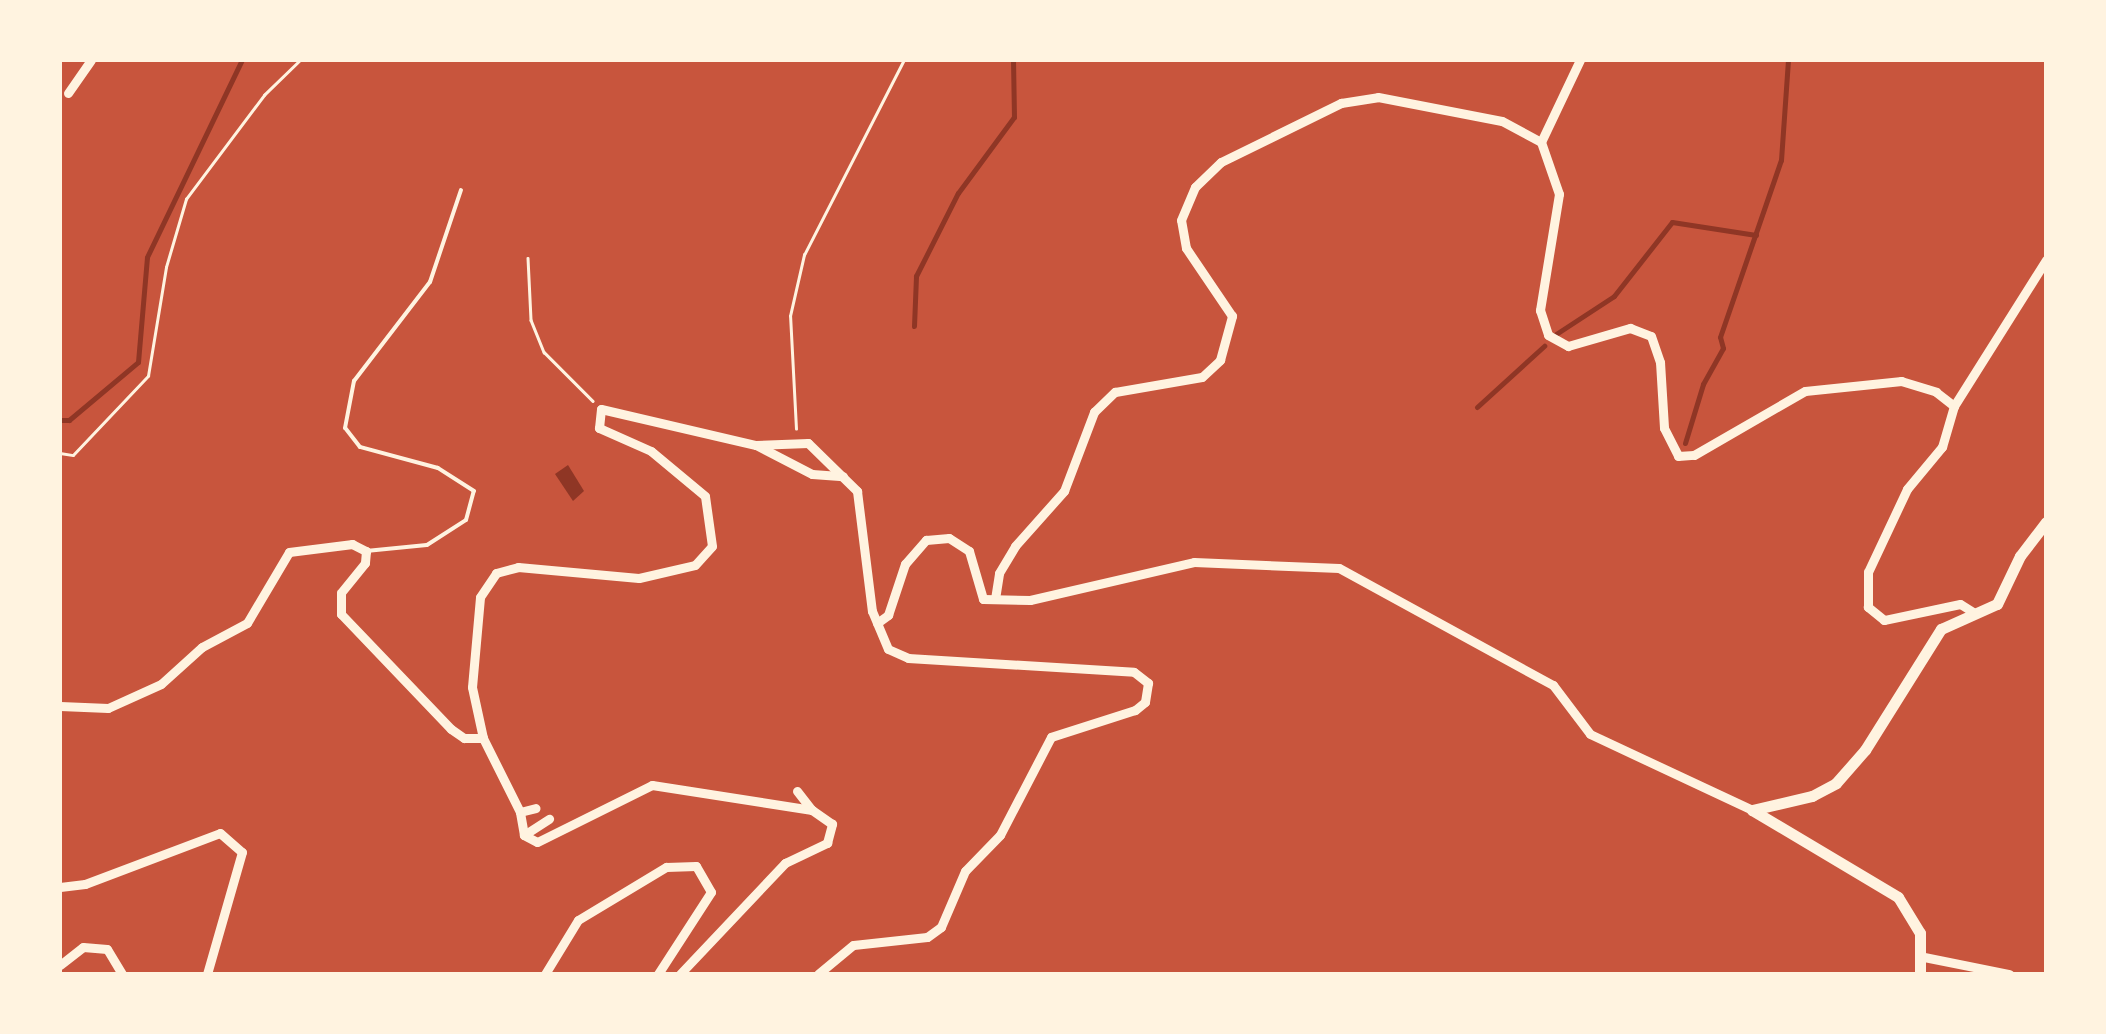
<!DOCTYPE html>
<html>
<head>
<meta charset="utf-8">
<style>
	body { margin:0 }
	#map { position:relative; width:2106px; height:1034px; overflow:hidden; background:#c8553d; font-family:Karla,sans-serif }
	div>[style] { position:absolute }
	.water>* { inset:0; background:#8f3625 }
	.stream>* { height:5px; margin:-2.5px; padding:0 2.5px; transform-origin:2.5px; border-radius:2.5px; background:#8f3625 }
	.path>* { height:2.5px; margin:-1.25px; padding:0 1.25px; transform-origin:1.25px; border-radius:1.25px; background:#fff3e0 }
	.service>* { height:4px; margin:-2px; padding:0 2px; transform-origin:2px; border-radius:2px; background:#fff3e0 }
	.minor>* { height:9px; margin:-4.5px; padding:0 4.5px; transform-origin:4.5px; border-radius:4.5px; background:#fff3e0 }
	.tertiary>* { height:11px; margin:-5.5px; padding:0 5.5px; transform-origin:5.5px; border-radius:5.5px; background:#fff3e0 }
	span { translate:-50% -50%; white-space:nowrap; text-align:center; line-height:1.15; -webkit-text-stroke:8px #fff3e0; paint-order:stroke }
	.frame { position:absolute; inset:0; border:62px solid #fff3e0; pointer-events:none }
</style>
</head>
<body>
<div id="map">
	<div class="water">
		<div style="clip-path:polygon(568px 465px,584px 491px,573px 501px,555px 474px)"></div>
	</div>
	<div class="stream">
		<div style="left:914px;top:326px;width:50px;rotate:-87.7deg"></div>
		<div style="left:916px;top:276px;width:93px;rotate:-63.2deg"></div>
		<div style="left:958px;top:193px;width:94px;rotate:-53.6deg"></div>
		<div style="left:1014px;top:117px;width:57px;rotate:-91deg"></div>
		<div style="left:1556px;top:334px;width:69px;rotate:-33.2deg"></div>
		<div style="left:1614px;top:296px;width:94px;rotate:-51.9deg"></div>
		<div style="left:1672px;top:222px;width:85px;rotate:8.8deg"></div>
		<div style="left:1477px;top:407px;width:91px;rotate:-42.3deg"></div>
		<div style="left:60px;top:420px;width:9px"></div>
		<div style="left:69px;top:420px;width:90px;rotate:-40deg"></div>
		<div style="left:138px;top:362px;width:105px;rotate:-85.1deg"></div>
		<div style="left:147px;top:257px;width:219px;rotate:-64.3deg"></div>
		<div style="left:1685px;top:443px;width:62px;rotate:-73deg"></div>
		<div style="left:1703px;top:384px;width:41px;rotate:-60.9deg"></div>
		<div style="left:1723px;top:348px;width:11px;rotate:-105deg"></div>
		<div style="left:1720px;top:337px;width:187px;rotate:-71deg"></div>
		<div style="left:1781px;top:160px;width:100px;rotate:-86deg"></div>
	</div>
	<div class="path">
		<div style="left:528px;top:258px;width:62px;rotate:87.2deg"></div>
		<div style="left:531px;top:320px;width:35px;rotate:68deg"></div>
		<div style="left:544px;top:352px;width:69px;rotate:45deg"></div>
		<div style="left:796px;top:429px;width:113px;rotate:-93deg"></div>
		<div style="left:790px;top:316px;width:63px;rotate:-77.1deg"></div>
		<div style="left:804px;top:255px;width:219px;rotate:-62.9deg"></div>
		<div style="left:60px;top:453px;width:13px;rotate:9deg"></div>
		<div style="left:73px;top:455px;width:109px;rotate:-46.5deg"></div>
		<div style="left:148px;top:376px;width:110px;rotate:-80.6deg"></div>
		<div style="left:166px;top:267px;width:71px;rotate:-73.6deg"></div>
		<div style="left:186px;top:199px;width:130px;rotate:-53.1deg"></div>
		<div style="left:264px;top:95px;width:50px;rotate:-44.2deg"></div>
	</div>
	<div class="service">
		<div style="left:366px;top:551px;width:61px;rotate:-5.6deg"></div>
		<div style="left:427px;top:545px;width:46px;rotate:-32.7deg"></div>
		<div style="left:466px;top:520px;width:30px;rotate:-75deg"></div>
		<div style="left:474px;top:491px;width:43px;rotate:-147.4deg"></div>
		<div style="left:438px;top:468px;width:81px;rotate:-164.9deg"></div>
		<div style="left:360px;top:447px;width:24px;rotate:-128deg"></div>
		<div style="left:345px;top:428px;width:48px;rotate:-79.2deg"></div>
		<div style="left:354px;top:381px;width:125px;rotate:-52.5deg"></div>
		<div style="left:430px;top:282px;width:97px;rotate:-71.4deg"></div>
	</div>
	<div class="minor">
		<div style="left:68px;top:93px;width:40px;rotate:-55.1deg"></div>
		<div style="left:1541px;top:142px;width:91px;rotate:-64.6deg"></div>
		<div style="left:756px;top:445px;width:52px;rotate:-2.2deg"></div>
		<div style="left:808px;top:443px;width:69px;rotate:44.4deg"></div>
		<div style="left:857px;top:491px;width:121px;rotate:82.9deg"></div>
		<div style="left:872px;top:611px;width:41px;rotate:67.2deg"></div>
		<div style="left:888px;top:649px;width:22px;rotate:24deg"></div>
		<div style="left:908px;top:658px;width:226px;rotate:3.5deg"></div>
		<div style="left:1134px;top:672px;width:18px;rotate:38deg"></div>
		<div style="left:1148px;top:683px;width:19px;rotate:99deg"></div>
		<div style="left:1145px;top:702px;width:13px;rotate:141deg"></div>
		<div style="left:1135px;top:710px;width:88px;rotate:162.2deg"></div>
		<div style="left:1051px;top:737px;width:110px;rotate:117.5deg"></div>
		<div style="left:1000px;top:835px;width:50px;rotate:134.2deg"></div>
		<div style="left:965px;top:871px;width:61px;rotate:113.2deg"></div>
		<div style="left:941px;top:927px;width:17px;rotate:144deg"></div>
		<div style="left:927px;top:937px;width:74px;rotate:173.8deg"></div>
		<div style="left:853px;top:945px;width:45px;rotate:140.4deg"></div>
		<div style="left:995px;top:599px;width:26px;rotate:-81deg"></div>
		<div style="left:999px;top:573px;width:31px;rotate:-59deg"></div>
		<div style="left:1015px;top:546px;width:74px;rotate:-48.3deg"></div>
		<div style="left:1064px;top:491px;width:85px;rotate:-69.2deg"></div>
		<div style="left:1094px;top:412px;width:29px;rotate:-44deg"></div>
		<div style="left:1115px;top:392px;width:88px;rotate:-9.8deg"></div>
		<div style="left:1202px;top:377px;width:25px;rotate:-43deg"></div>
		<div style="left:1220px;top:360px;width:46px;rotate:-74.7deg"></div>
		<div style="left:1232px;top:316px;width:82px;rotate:-124.1deg"></div>
		<div style="left:1186px;top:248px;width:28px;rotate:-100deg"></div>
		<div style="left:1181px;top:220px;width:36px;rotate:-67deg"></div>
		<div style="left:1195px;top:187px;width:36px;rotate:-44deg"></div>
		<div style="left:1221px;top:162px;width:134px;rotate:-26.2deg"></div>
		<div style="left:1341px;top:103px;width:37px;rotate:-9deg"></div>
		<div style="left:1378px;top:97px;width:126px;rotate:11deg"></div>
		<div style="left:1502px;top:121px;width:44px;rotate:28.3deg"></div>
		<div style="left:1541px;top:142px;width:55px;rotate:70.9deg"></div>
		<div style="left:1559px;top:194px;width:118px;rotate:99.3deg"></div>
		<div style="left:1540px;top:310px;width:26px;rotate:72deg"></div>
		<div style="left:1548px;top:335px;width:23px;rotate:29deg"></div>
		<div style="left:1568px;top:346px;width:65px;rotate:-16.2deg"></div>
		<div style="left:1630px;top:328px;width:22px;rotate:21deg"></div>
		<div style="left:1651px;top:336px;width:28px;rotate:71deg"></div>
		<div style="left:1660px;top:362px;width:66px;rotate:86.5deg"></div>
		<div style="left:1664px;top:428px;width:31px;rotate:63deg"></div>
		<div style="left:1678px;top:456px;width:16px;rotate:-4deg"></div>
		<div style="left:1694px;top:455px;width:128px;rotate:-30deg"></div>
		<div style="left:1805px;top:391px;width:97px;rotate:-5.9deg"></div>
		<div style="left:1901px;top:381px;width:37px;rotate:17deg"></div>
		<div style="left:1936px;top:392px;width:23px;rotate:38deg"></div>
		<div style="left:1973px;top:612px;width:15px;rotate:-148deg"></div>
		<div style="left:1960px;top:604px;width:78px;rotate:168.1deg"></div>
		<div style="left:1884px;top:620px;width:21px;rotate:-141deg"></div>
		<div style="left:1868px;top:607px;width:35px;rotate:-90deg"></div>
		<div style="left:1868px;top:572px;width:92px;rotate:-64.8deg"></div>
		<div style="left:1907px;top:489px;width:55px;rotate:-50.2deg"></div>
		<div style="left:1942px;top:447px;width:43px;rotate:-73.7deg"></div>
		<div style="left:1954px;top:406px;width:173px;rotate:-57.8deg"></div>
		<div style="left:877px;top:623px;width:14px;rotate:-36deg"></div>
		<div style="left:888px;top:615px;width:54px;rotate:-71.6deg"></div>
		<div style="left:905px;top:564px;width:32px;rotate:-49deg"></div>
		<div style="left:926px;top:540px;width:23px;rotate:-5deg"></div>
		<div style="left:949px;top:538px;width:24px;rotate:33deg"></div>
		<div style="left:969px;top:551px;width:50px;rotate:73.7deg"></div>
		<div style="left:983px;top:599px;width:47px;rotate:1.2deg"></div>
		<div style="left:1030px;top:600px;width:168px;rotate:-13deg"></div>
		<div style="left:1194px;top:562px;width:145px;rotate:2.4deg"></div>
		<div style="left:1339px;top:568px;width:244px;rotate:28.7deg"></div>
		<div style="left:1553px;top:685px;width:61px;rotate:52.9deg"></div>
		<div style="left:1590px;top:734px;width:179px;rotate:25.1deg"></div>
		<div style="left:60px;top:706px;width:48px;rotate:2.4deg"></div>
		<div style="left:108px;top:708px;width:58px;rotate:-24.4deg"></div>
		<div style="left:161px;top:684px;width:55px;rotate:-42.1deg"></div>
		<div style="left:202px;top:647px;width:51px;rotate:-28.1deg"></div>
		<div style="left:247px;top:623px;width:82px;rotate:-59.4deg"></div>
		<div style="left:289px;top:552px;width:64px;rotate:-7.2deg"></div>
		<div style="left:352px;top:544px;width:16px;rotate:27deg"></div>
		<div style="left:366px;top:551px;width:12px;rotate:95deg"></div>
		<div style="left:365px;top:563px;width:38px;rotate:129deg"></div>
		<div style="left:341px;top:593px;width:21px;rotate:90deg"></div>
		<div style="left:341px;top:614px;width:159px;rotate:46.3deg"></div>
		<div style="left:451px;top:729px;width:16px;rotate:35deg"></div>
		<div style="left:464px;top:738px;width:19px"></div>
		<div style="left:797px;top:791px;width:24px;rotate:52deg"></div>
		<div style="left:520px;top:812px;width:16px;rotate:-14deg"></div>
		<div style="left:524px;top:835px;width:30px;rotate:-33deg"></div>
		<div style="left:60px;top:887px;width:25px;rotate:-7deg"></div>
		<div style="left:85px;top:884px;width:144px;rotate:-20.7deg"></div>
		<div style="left:220px;top:833px;width:29px;rotate:41deg"></div>
		<div style="left:242px;top:852px;width:127px;rotate:106deg"></div>
		<div style="left:1924px;top:957px;width:87px;rotate:11.3deg"></div>
		<div style="left:60px;top:965px;width:29px;rotate:-38deg"></div>
		<div style="left:83px;top:947px;width:24px;rotate:5deg"></div>
		<div style="left:107px;top:949px;width:29px;rotate:59deg"></div>
		<div style="left:545px;top:974px;width:63px;rotate:-58.6deg"></div>
		<div style="left:578px;top:920px;width:103px;rotate:-31.1deg"></div>
		<div style="left:666px;top:867px;width:30px;rotate:-2deg"></div>
		<div style="left:696px;top:866px;width:30px;rotate:60deg"></div>
		<div style="left:711px;top:892px;width:98px;rotate:122.9deg"></div>
		<div style="left:680px;top:974px;width:153px;rotate:-46.6deg"></div>
		<div style="left:785px;top:863px;width:47px;rotate:-25.5deg"></div>
		<div style="left:827px;top:843px;width:20px;rotate:-75deg"></div>
		<div style="left:832px;top:824px;width:24px;rotate:-145deg"></div>
		<div style="left:812px;top:810px;width:162px;rotate:-171.1deg"></div>
		<div style="left:652px;top:785px;width:128px;rotate:153.6deg"></div>
		<div style="left:537px;top:842px;width:15px;rotate:-152deg"></div>
		<div style="left:524px;top:835px;width:23px;rotate:-100deg"></div>
		<div style="left:520px;top:812px;width:83px;rotate:-116.6deg"></div>
		<div style="left:483px;top:738px;width:52px;rotate:-102.2deg"></div>
		<div style="left:472px;top:687px;width:90px;rotate:-84.9deg"></div>
		<div style="left:480px;top:597px;width:29px;rotate:-56deg"></div>
		<div style="left:496px;top:573px;width:23px;rotate:-15deg"></div>
		<div style="left:518px;top:567px;width:121px;rotate:5.2deg"></div>
		<div style="left:639px;top:578px;width:57px;rotate:-13.1deg"></div>
		<div style="left:695px;top:565px;width:25px;rotate:-48deg"></div>
		<div style="left:712px;top:546px;width:50px;rotate:-98deg"></div>
		<div style="left:705px;top:496px;width:70px;rotate:-140.2deg"></div>
		<div style="left:651px;top:451px;width:57px;rotate:-156.1deg"></div>
		<div style="left:599px;top:428px;width:19px;rotate:-84deg"></div>
		<div style="left:601px;top:409px;width:159px;rotate:13.1deg"></div>
		<div style="left:756px;top:445px;width:63px;rotate:27.4deg"></div>
		<div style="left:812px;top:474px;width:31px;rotate:4deg"></div>
	</div>
	<div class="tertiary">
		<div style="left:1752px;top:810px;width:62px;rotate:-13.1deg"></div>
		<div style="left:1812px;top:796px;width:27px;rotate:-28deg"></div>
		<div style="left:1836px;top:783px;width:44px;rotate:-48.7deg"></div>
		<div style="left:1865px;top:750px;width:143px;rotate:-57.9deg"></div>
		<div style="left:1941px;top:629px;width:61px;rotate:-24.1deg"></div>
		<div style="left:1997px;top:604px;width:53px;rotate:-64.4deg"></div>
		<div style="left:2020px;top:556px;width:43px;rotate:-52.6deg"></div>
		<div style="left:1752px;top:810px;width:170px;rotate:30.8deg"></div>
		<div style="left:1898px;top:897px;width:42px;rotate:58.6deg"></div>
		<div style="left:1920px;top:933px;width:41px;rotate:90deg"></div>
	</div>
	<div class="frame"></div>
</div>
</body>
</html>
